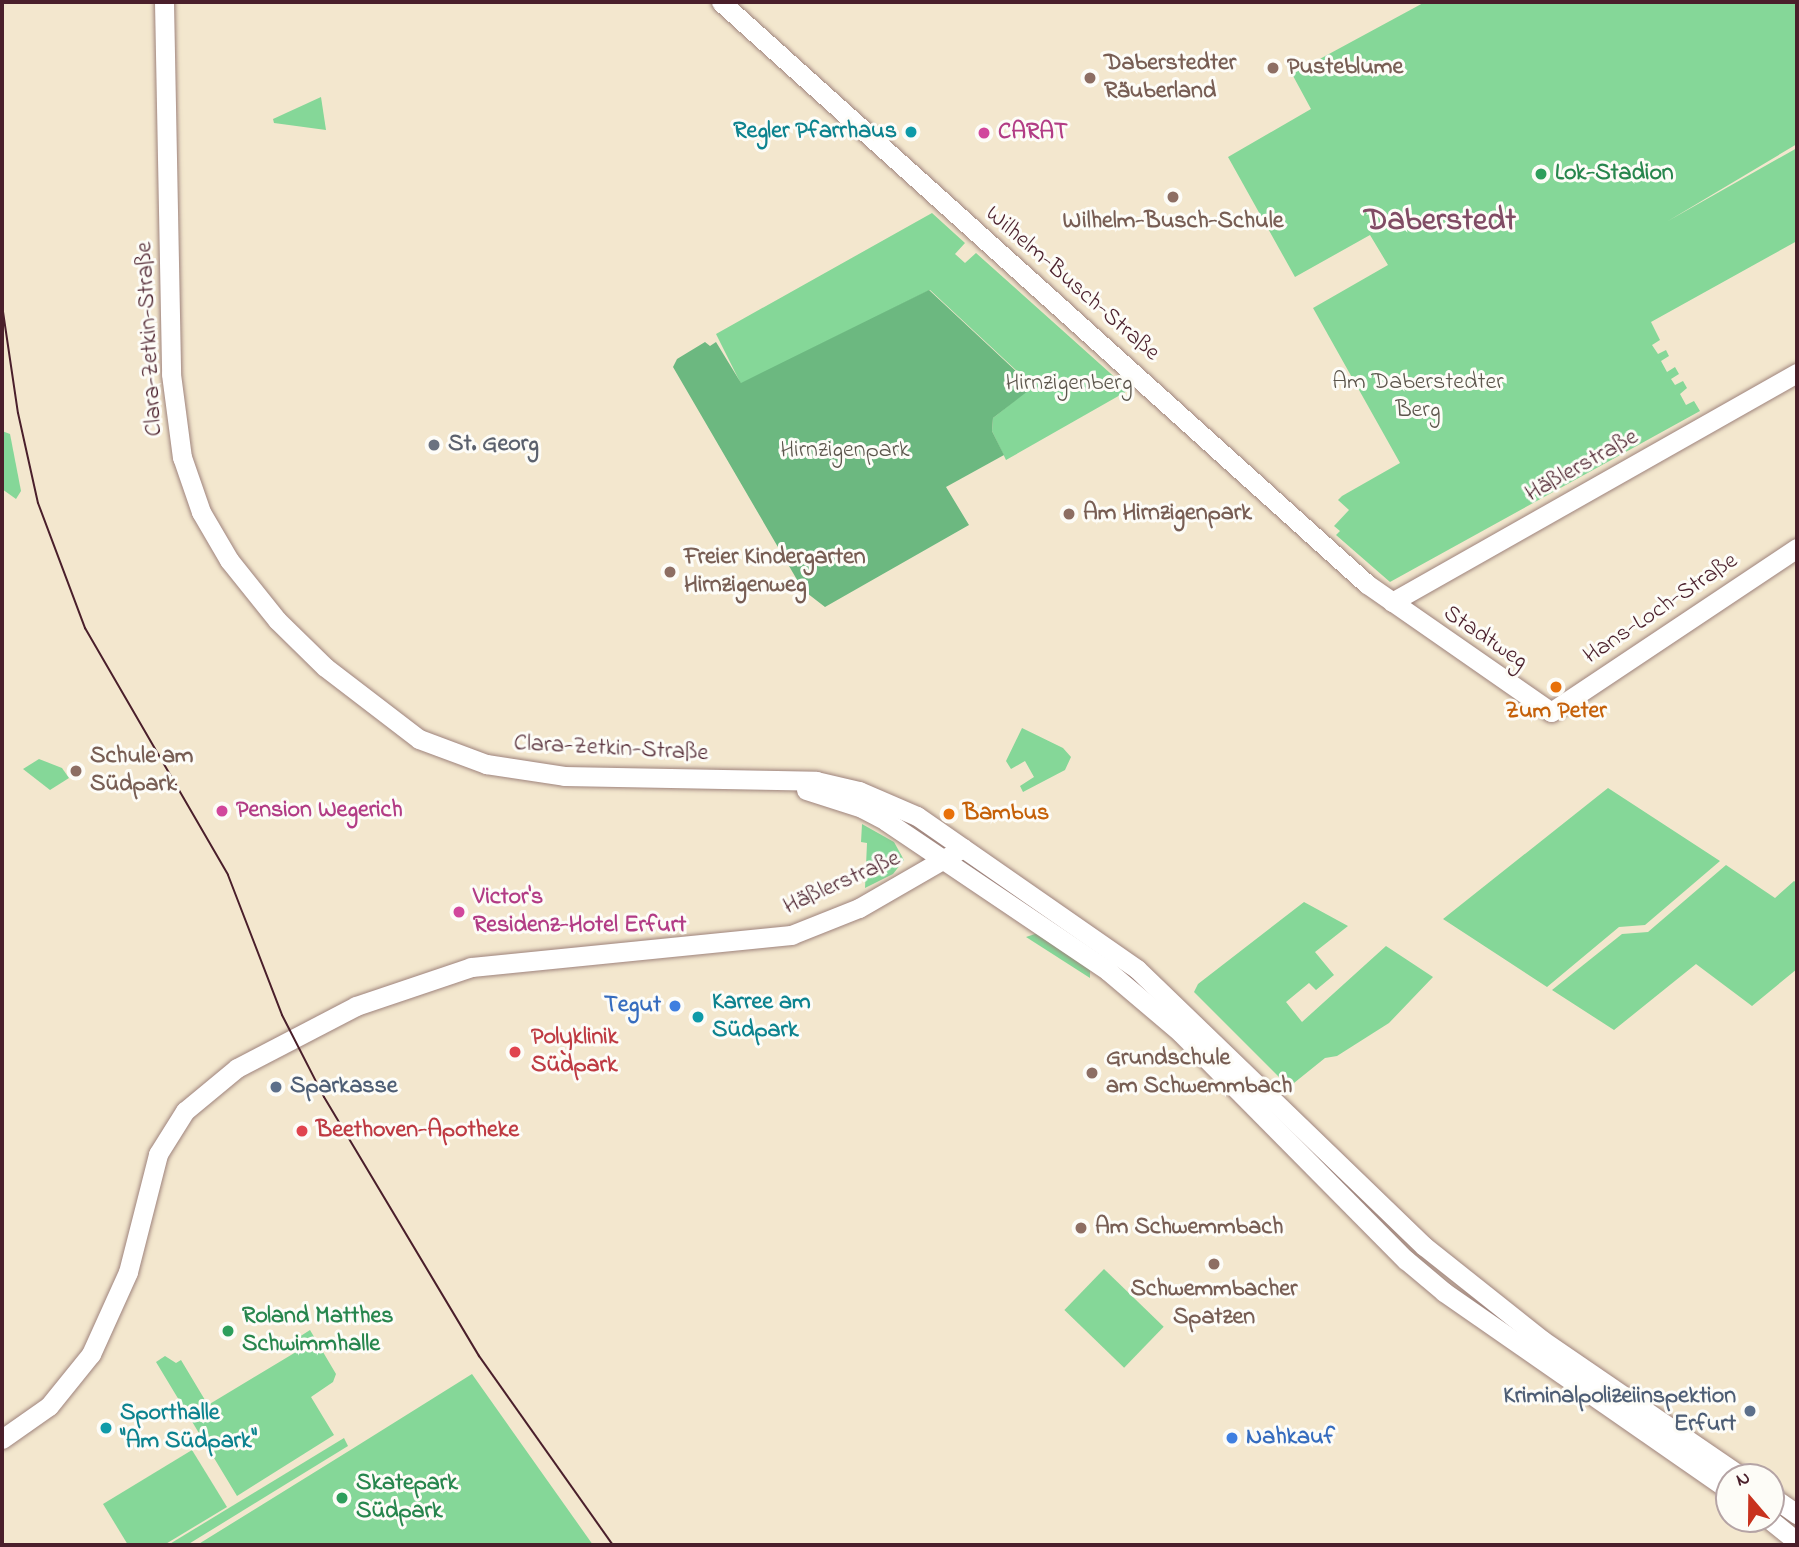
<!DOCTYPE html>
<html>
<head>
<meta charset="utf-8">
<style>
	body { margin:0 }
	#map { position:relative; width:1799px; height:1547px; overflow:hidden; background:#f3e7ce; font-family:"Indie Flower",sans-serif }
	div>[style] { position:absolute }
	.green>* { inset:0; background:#85d798; transform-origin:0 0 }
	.forest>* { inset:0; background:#6cb880 }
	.roads { filter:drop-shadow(0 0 2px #9e837c) drop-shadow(0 0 2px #9e837c) }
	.secondary>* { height:19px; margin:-9.5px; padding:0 9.5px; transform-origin:9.5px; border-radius:9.5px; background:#fff }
	.tram>* { height:2px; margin:-1px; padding:0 1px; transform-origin:1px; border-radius:1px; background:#4a1f2b }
	.dots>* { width:19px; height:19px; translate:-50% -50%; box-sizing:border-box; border:4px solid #fdfcf7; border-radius:50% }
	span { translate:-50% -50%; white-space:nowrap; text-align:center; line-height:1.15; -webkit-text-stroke:6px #fdfcf7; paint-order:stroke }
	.education-label { font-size:24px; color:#785e54; font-weight:700 }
	.left { translate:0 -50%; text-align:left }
	.culture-label { font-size:24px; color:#0d838f; font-weight:700 }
	.right { translate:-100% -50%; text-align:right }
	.hotel-label { font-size:24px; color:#b23c85; font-weight:700 }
	.leisure-label { font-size:24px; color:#27864d; font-weight:700 }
	.street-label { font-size:24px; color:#4a1f2b }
	.park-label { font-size:24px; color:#5c564c }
	.worship-label { font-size:24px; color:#5b616d; font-weight:700 }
	.food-label { font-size:24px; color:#c56008; font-weight:700 }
	.shop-label { font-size:24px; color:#366cbe; font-weight:700 }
	.health-label { font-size:24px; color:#be3a42; font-weight:700 }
	.service-label { font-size:24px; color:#4e5e75; font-weight:700 }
	.district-label { font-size:32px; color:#814c65; font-weight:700 }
	.frame { position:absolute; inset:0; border:4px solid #4a1f2b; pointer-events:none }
	.north { position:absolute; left:1715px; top:1463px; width:70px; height:70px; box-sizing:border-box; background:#fdfcf7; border:2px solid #b5a4a5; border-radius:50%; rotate:340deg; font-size:19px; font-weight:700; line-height:28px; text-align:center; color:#4a1f2b }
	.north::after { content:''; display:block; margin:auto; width:24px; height:32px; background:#c8321e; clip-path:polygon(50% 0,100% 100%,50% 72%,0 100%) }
</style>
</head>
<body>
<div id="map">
	<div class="green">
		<div style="clip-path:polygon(1425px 2px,1797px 2px,1797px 144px,1668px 221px,1797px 148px,1797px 241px,1651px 322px,1660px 340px,1652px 345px,1658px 354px,1666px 350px,1669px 356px,1661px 361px,1667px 372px,1675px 367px,1679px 374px,1671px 379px,1675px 385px,1683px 381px,1687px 388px,1680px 394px,1686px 405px,1694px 401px,1700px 411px,1390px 582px,1336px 535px,1340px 531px,1334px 526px,1349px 510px,1338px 500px,1342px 496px,1400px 463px,1313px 308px,1388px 265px,1370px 235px,1295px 277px,1228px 157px,1311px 109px,1292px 74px)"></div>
		<div style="clip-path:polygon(321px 97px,326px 130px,274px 123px,273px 119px)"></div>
		<div style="clip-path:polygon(932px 213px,965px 243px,955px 254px,965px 263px,976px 253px,1129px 390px,1006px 460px,992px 431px,993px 418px,1033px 386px,930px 290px,741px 384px,716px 334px)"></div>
		<div style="clip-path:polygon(2px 431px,10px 434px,21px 491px,16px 499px,2px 489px)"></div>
		<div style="clip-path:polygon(1022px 728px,1063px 748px,1071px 757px,1065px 770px,1023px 792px,1020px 786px,1034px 777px,1025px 761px,1011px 769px,1006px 761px)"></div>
		<div style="clip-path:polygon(39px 759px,62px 768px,69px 778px,50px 790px,23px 769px)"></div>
		<div style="clip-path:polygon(1608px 788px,1720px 861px,1645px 925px,1619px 927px,1547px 987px,1443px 919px)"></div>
		<div style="clip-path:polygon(862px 824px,894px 842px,904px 860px,893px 874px,865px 888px,867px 843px,861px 842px)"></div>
		<div style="clip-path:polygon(1726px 865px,1775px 898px,1794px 881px,1797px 883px,1797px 969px,1752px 1006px,1696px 964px,1614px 1030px,1552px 990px,1622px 934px,1648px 932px)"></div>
		<div style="clip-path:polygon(1304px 902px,1348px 926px,1315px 952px,1334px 975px,1316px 990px,1309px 983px,1286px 1002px,1302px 1022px,1386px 946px,1433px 977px,1389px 1023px,1337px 1056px,1325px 1058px,1289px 1087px,1194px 992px,1198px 984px)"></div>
		<div style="clip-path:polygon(1041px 932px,1090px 970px,1090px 978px,1026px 937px)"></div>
		<div style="left:1104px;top:1269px;width:83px;height:57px;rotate:44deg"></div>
		<div style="clip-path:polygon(310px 1330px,336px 1374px,333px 1382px,311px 1397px,334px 1435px,237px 1496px,156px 1362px,165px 1356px,176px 1363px,181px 1360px,208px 1405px,301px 1349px,296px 1339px)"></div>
		<div style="clip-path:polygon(472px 1374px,593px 1545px,197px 1545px,352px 1449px)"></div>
		<div style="clip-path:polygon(344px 1438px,348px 1446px,187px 1545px,168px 1545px)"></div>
		<div style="clip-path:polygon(192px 1450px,227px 1507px,164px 1545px,128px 1545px,103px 1504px)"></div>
	</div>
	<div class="forest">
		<div style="clip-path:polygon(929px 290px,1033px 387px,993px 418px,992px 431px,1004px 455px,946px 487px,969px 525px,825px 607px,803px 590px,673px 367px,677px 359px,705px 342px,710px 346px,716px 342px,741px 383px)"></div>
	</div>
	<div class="roads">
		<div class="secondary">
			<div style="left:164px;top:2px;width:372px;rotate:88.9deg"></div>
			<div style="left:171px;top:374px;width:84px;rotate:82.5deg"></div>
			<div style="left:182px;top:457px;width:58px;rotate:70.9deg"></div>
			<div style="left:201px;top:512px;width:56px;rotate:59.7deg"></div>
			<div style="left:229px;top:560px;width:77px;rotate:51.3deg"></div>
			<div style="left:277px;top:620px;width:67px;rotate:44.4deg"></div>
			<div style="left:325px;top:667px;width:118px;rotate:37.5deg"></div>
			<div style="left:419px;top:739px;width:72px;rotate:20.5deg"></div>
			<div style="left:486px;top:764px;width:79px;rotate:8.7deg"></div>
			<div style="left:564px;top:776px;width:252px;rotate:1.1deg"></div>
			<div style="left:816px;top:781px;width:44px;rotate:13.1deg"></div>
			<div style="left:859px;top:791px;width:63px;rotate:23.3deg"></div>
			<div style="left:917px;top:816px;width:268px;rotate:34.8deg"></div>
			<div style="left:1137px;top:969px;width:399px;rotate:44deg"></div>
			<div style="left:1424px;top:1246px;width:151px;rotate:38.5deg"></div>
			<div style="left:1542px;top:1340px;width:242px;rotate:34.4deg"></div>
			<div style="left:721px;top:2px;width:870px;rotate:42.02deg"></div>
			<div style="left:1367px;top:584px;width:224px;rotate:34.8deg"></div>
			<div style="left:1551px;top:712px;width:296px;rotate:-33.7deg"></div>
			<div style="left:1392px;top:602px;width:465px;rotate:-29.5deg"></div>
			<div style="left:806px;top:790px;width:59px;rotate:17.8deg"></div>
			<div style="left:862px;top:808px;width:27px;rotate:28deg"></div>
			<div style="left:886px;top:821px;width:268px;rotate:34deg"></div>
			<div style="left:1108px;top:971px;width:96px;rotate:40.3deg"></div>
			<div style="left:1181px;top:1033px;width:320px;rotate:45.3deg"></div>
			<div style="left:1406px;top:1260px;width:50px;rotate:40.1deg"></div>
			<div style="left:1444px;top:1292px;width:347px;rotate:34.8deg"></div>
			<div style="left:2px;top:1439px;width:57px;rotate:-35.1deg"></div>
			<div style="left:49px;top:1406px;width:67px;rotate:-51.1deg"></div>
			<div style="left:91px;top:1354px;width:90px;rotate:-65.7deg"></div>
			<div style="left:128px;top:1272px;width:122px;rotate:-75.7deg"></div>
			<div style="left:158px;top:1154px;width:51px;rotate:-57.9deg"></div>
			<div style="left:185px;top:1111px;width:67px;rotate:-39.6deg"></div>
			<div style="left:237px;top:1068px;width:134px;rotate:-27.5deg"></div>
			<div style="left:356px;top:1006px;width:121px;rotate:-18.7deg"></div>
			<div style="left:471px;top:967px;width:322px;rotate:-5.7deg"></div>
			<div style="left:791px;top:935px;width:73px;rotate:-21.7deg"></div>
			<div style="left:859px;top:908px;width:120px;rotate:-30deg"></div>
			<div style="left:1771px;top:1496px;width:32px;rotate:35deg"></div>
			<div style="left:1769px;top:1519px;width:36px;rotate:39deg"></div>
		</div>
	</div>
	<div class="tram">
		<div style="left:2px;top:305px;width:109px;rotate:81.6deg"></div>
		<div style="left:18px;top:413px;width:92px;rotate:77.5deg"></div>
		<div style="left:38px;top:503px;width:134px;rotate:69.4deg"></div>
		<div style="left:85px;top:628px;width:285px;rotate:59.9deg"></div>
		<div style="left:228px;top:875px;width:150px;rotate:68.9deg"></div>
		<div style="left:282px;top:1015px;width:92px;rotate:62.9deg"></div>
		<div style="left:324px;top:1097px;width:302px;rotate:59.1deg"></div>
		<div style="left:479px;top:1356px;width:232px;rotate:54.7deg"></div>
	</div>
	<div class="dots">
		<div style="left:1273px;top:68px;background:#8d6e63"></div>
		<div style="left:1090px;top:78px;background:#8d6e63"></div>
		<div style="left:911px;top:132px;background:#0f9aa8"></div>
		<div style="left:984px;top:133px;background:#d1479c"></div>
		<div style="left:1541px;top:174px;background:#2e9e5b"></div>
		<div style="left:1173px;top:197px;background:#8d6e63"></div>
		<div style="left:434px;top:445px;background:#6b7280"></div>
		<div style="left:1069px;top:514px;background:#8d6e63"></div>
		<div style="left:670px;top:572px;background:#8d6e63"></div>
		<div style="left:1556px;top:687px;background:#e8710a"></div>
		<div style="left:76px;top:771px;background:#8d6e63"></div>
		<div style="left:222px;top:811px;background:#d1479c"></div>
		<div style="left:949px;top:814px;background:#e8710a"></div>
		<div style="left:459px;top:912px;background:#d1479c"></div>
		<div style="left:675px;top:1006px;background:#3f7fe0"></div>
		<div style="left:698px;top:1017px;background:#0f9aa8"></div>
		<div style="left:515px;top:1052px;background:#e0444e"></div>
		<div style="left:1092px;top:1073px;background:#8d6e63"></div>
		<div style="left:276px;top:1087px;background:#5c6f8a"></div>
		<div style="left:302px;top:1131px;background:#e0444e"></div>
		<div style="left:1081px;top:1228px;background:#8d6e63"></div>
		<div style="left:1214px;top:1264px;background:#8d6e63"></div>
		<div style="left:228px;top:1331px;background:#2e9e5b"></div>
		<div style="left:1750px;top:1411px;background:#5c6f8a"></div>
		<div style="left:106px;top:1428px;background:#0f9aa8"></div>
		<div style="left:1232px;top:1438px;background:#3f7fe0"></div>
		<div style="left:342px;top:1498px;background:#2e9e5b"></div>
	</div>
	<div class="education-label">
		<span class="left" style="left:1104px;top:78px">Daberstedter<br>Räuberland</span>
		<span class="left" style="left:1287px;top:68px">Pusteblume</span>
		<span style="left:1173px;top:222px">Wilhelm-Busch-Schule</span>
		<span class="left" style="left:1083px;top:514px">Am Hirnzigenpark</span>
		<span class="left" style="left:684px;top:572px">Freier Kindergarten<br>Hirnzigenweg</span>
		<span class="left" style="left:90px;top:771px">Schule am<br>Südpark</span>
		<span class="left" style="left:1106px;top:1073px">Grundschule<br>am Schwemmbach</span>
		<span class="left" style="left:1095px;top:1228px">Am Schwemmbach</span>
		<span style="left:1214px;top:1304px">Schwemmbacher<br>Spatzen</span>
	</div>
	<div class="culture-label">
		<span class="right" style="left:897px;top:132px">Regler Pfarrhaus</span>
		<span class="left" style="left:712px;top:1017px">Karree am<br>Südpark</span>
		<span class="left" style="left:120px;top:1428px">Sporthalle<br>"Am Südpark"</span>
	</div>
	<div class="hotel-label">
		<span class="left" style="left:998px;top:133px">CARAT</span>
		<span class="left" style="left:236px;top:811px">Pension Wegerich</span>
		<span class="left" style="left:473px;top:912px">Victor's<br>Residenz-Hotel Erfurt</span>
	</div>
	<div class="leisure-label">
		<span class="left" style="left:1555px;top:174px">Lok-Stadion</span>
		<span class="left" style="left:242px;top:1331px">Roland Matthes<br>Schwimmhalle</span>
		<span class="left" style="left:356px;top:1498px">Skatepark<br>Südpark</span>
	</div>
	<div class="street-label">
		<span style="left:1072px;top:284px;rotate:41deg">Wilhelm-Busch-Straße</span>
		<span style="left:150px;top:339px;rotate:-93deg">Clara-Zetkin-Straße</span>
		<span style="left:1582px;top:466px;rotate:-29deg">Häßlerstraße</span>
		<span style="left:1661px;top:609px;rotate:-34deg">Hans-Loch-Straße</span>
		<span style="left:1485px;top:638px;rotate:34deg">Stadtweg</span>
		<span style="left:611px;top:749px;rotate:3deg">Clara-Zetkin-Straße</span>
		<span style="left:842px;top:883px;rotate:-24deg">Häßlerstraße</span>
	</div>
	<div class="park-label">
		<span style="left:1418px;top:397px">Am Daberstedter<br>Berg</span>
		<span style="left:1069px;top:384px">Hirnzigenberg</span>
		<span style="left:845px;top:451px">Hirnzigenpark</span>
	</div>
	<div class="worship-label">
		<span class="left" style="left:448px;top:445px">St. Georg</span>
	</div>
	<div class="food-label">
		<span style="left:1556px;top:712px">Zum Peter</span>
		<span class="left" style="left:963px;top:814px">Bambus</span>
	</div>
	<div class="shop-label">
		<span class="right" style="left:661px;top:1006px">Tegut</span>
		<span class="left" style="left:1246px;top:1438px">Nahkauf</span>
	</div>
	<div class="health-label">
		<span class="left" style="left:531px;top:1052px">Polyklinik<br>Südpark</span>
		<span class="left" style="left:316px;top:1131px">Beethoven-Apotheke</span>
	</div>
	<div class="service-label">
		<span class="left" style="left:290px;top:1087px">Sparkasse</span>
		<span class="right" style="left:1736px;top:1411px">Kriminalpolizeiinspektion<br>Erfurt</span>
	</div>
	<div class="district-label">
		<span style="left:1440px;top:222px">Daberstedt</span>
	</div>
	<div class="frame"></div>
	<div class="north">N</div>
</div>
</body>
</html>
